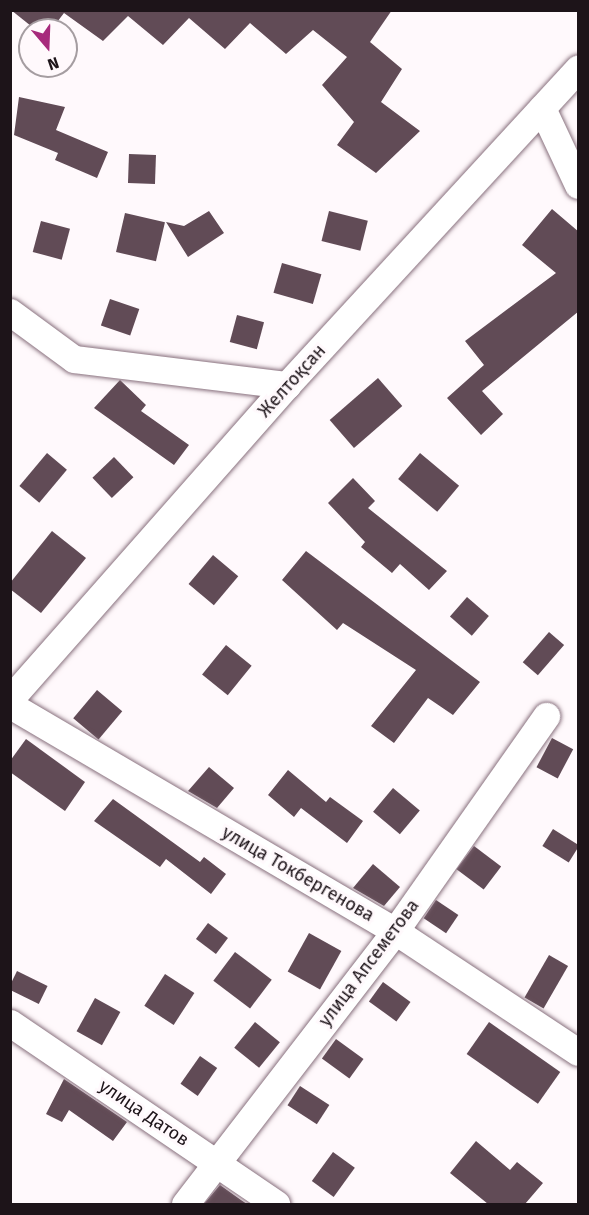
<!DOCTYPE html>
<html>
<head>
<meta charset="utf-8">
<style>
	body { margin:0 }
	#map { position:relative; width:589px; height:1215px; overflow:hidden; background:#fff9fc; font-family:"Fira Sans",sans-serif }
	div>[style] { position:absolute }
	.building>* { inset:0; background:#614b56; transform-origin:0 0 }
	.roads { filter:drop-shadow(0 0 2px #89717e) drop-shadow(0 0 2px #89717e) }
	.minor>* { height:27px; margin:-13.5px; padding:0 13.5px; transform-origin:13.5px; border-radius:13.5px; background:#fff }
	span { translate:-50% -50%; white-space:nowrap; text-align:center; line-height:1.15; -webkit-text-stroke:6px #fff9fc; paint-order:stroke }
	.street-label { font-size:18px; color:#1d1419 }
	.frame { position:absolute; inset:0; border:12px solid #1d1419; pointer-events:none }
	.north { position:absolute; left:18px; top:18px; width:60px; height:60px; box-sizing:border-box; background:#fff9fc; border:2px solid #a59da1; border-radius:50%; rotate:161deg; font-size:16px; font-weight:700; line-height:24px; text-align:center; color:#1d1419 }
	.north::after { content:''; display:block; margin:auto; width:21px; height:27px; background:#a72a7c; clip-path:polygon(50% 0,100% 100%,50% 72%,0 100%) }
</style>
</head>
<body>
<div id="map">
	<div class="building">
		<div style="clip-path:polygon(11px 10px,392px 10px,370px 42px,402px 69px,381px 102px,420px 131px,376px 173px,337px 145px,354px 122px,322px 85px,347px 57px,313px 30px,286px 54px,250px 23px,225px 49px,189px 18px,163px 45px,128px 16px,103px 41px,64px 13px,51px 30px,36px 30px)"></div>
		<div style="clip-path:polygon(19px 97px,65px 107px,56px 130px,108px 152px,97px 178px,55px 160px,58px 153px,14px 135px)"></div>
		<div style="left:129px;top:154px;width:27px;height:29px;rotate:2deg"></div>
		<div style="clip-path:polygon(552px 209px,579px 232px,579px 311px,482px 391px,503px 414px,481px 435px,447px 398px,484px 365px,465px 341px,556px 273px,522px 245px)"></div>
		<div style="clip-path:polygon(209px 211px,224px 233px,188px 257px,166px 222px,184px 226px)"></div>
		<div style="left:329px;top:211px;width:40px;height:31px;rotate:14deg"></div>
		<div style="left:125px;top:213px;width:41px;height:40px;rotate:13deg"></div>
		<div style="left:41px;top:221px;width:30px;height:32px;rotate:15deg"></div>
		<div style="left:282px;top:263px;width:41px;height:31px;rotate:16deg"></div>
		<div style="left:110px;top:299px;width:31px;height:28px;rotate:19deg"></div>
		<div style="left:237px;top:315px;width:28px;height:28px;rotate:15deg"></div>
		<div style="left:378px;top:378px;width:37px;height:64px;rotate:49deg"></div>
		<div style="clip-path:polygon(120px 380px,146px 405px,141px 411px,189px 445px,174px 465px,94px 408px)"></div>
		<div style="left:47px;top:453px;width:26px;height:43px;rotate:40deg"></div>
		<div style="left:420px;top:453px;width:51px;height:34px;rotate:40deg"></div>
		<div style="left:114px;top:457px;width:28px;height:30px;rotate:46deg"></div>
		<div style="clip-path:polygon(353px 478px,375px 501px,368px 508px,447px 571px,429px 590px,400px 564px,392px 573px,361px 547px,365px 542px,328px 503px)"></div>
		<div style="clip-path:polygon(52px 531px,86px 558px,41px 613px,10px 589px,10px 583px)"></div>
		<div style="clip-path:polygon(306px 551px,480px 682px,453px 715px,428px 698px,394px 743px,371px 726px,416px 670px,343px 623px,337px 630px,282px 580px)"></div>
		<div style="left:213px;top:555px;width:33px;height:38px;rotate:40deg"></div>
		<div style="left:467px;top:597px;width:29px;height:26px;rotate:41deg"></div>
		<div style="left:549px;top:632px;width:20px;height:40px;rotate:41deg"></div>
		<div style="left:226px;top:645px;width:33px;height:38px;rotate:39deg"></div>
		<div style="left:97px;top:690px;width:33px;height:37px;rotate:40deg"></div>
		<div style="left:552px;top:738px;width:24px;height:33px;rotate:28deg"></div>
		<div style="clip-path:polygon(26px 739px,85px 782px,65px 811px,10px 772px,10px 761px)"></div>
		<div style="clip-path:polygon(209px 767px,234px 788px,217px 808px,188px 791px)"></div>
		<div style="clip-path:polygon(288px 770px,326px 802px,330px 797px,363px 821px,347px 843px,301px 808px,294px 817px,268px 795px)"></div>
		<div style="left:393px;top:788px;width:35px;height:31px;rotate:40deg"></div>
		<div style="clip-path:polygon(113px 799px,200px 862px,204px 857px,226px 874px,211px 894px,166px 859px,160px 867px,94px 821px)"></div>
		<div style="left:553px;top:829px;width:31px;height:20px;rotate:32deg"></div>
		<div style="left:474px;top:846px;width:34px;height:29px;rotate:37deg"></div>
		<div style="clip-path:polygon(373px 864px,400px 887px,384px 906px,353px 888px)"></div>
		<div style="left:436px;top:900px;width:27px;height:22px;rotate:34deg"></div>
		<div style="left:208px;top:923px;width:25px;height:20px;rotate:37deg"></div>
		<div style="left:309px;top:933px;width:37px;height:44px;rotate:29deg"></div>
		<div style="left:235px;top:952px;width:46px;height:36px;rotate:37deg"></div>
		<div style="left:549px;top:955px;width:22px;height:49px;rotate:30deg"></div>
		<div style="left:17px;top:971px;width:34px;height:20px;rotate:26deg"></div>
		<div style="left:165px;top:974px;width:35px;height:38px;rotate:33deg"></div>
		<div style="left:383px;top:982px;width:34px;height:24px;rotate:36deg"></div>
		<div style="left:95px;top:998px;width:29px;height:38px;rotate:29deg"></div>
		<div style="left:255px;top:1022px;width:32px;height:33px;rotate:39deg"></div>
		<div style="left:489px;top:1022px;width:87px;height:39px;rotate:35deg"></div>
		<div style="left:336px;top:1039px;width:34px;height:24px;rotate:36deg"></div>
		<div style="left:200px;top:1056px;width:21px;height:34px;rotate:35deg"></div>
		<div style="clip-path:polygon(64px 1079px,127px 1122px,113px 1141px,69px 1110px,62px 1122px,46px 1114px)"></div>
		<div style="left:300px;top:1086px;width:35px;height:23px;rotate:33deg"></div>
		<div style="clip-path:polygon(476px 1141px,510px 1170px,517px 1162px,543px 1183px,525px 1204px,488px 1204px,450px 1173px)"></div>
		<div style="left:333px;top:1152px;width:27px;height:36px;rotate:36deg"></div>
		<div style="clip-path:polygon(220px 1185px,241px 1200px,247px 1204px,204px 1204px)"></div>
	</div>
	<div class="roads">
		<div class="minor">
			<div style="left:542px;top:108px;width:85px;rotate:64.9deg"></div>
			<div style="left:10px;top:312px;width:79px;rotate:36.3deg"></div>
			<div style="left:74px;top:359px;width:215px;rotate:7deg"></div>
			<div style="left:10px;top:699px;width:419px;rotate:-48.6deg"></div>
			<div style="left:287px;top:385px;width:430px;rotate:-47.4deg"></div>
			<div style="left:10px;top:705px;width:446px;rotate:30.4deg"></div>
			<div style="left:395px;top:931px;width:219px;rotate:33.5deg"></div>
			<div style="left:10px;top:1023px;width:322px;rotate:34.2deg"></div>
			<div style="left:185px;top:1204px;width:344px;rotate:-52.4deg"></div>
			<div style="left:395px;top:931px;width:263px;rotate:-54.9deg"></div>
		</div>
	</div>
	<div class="street-label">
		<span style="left:292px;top:381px;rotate:-48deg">Желтоқсан</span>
		<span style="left:298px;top:874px;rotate:30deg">улица Токбергенова</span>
		<span style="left:369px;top:963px;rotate:-53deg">улица Апсеметова</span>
		<span style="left:144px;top:1113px;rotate:34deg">улица Датов</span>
	</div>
	<div class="frame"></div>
	<div class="north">N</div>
</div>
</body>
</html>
